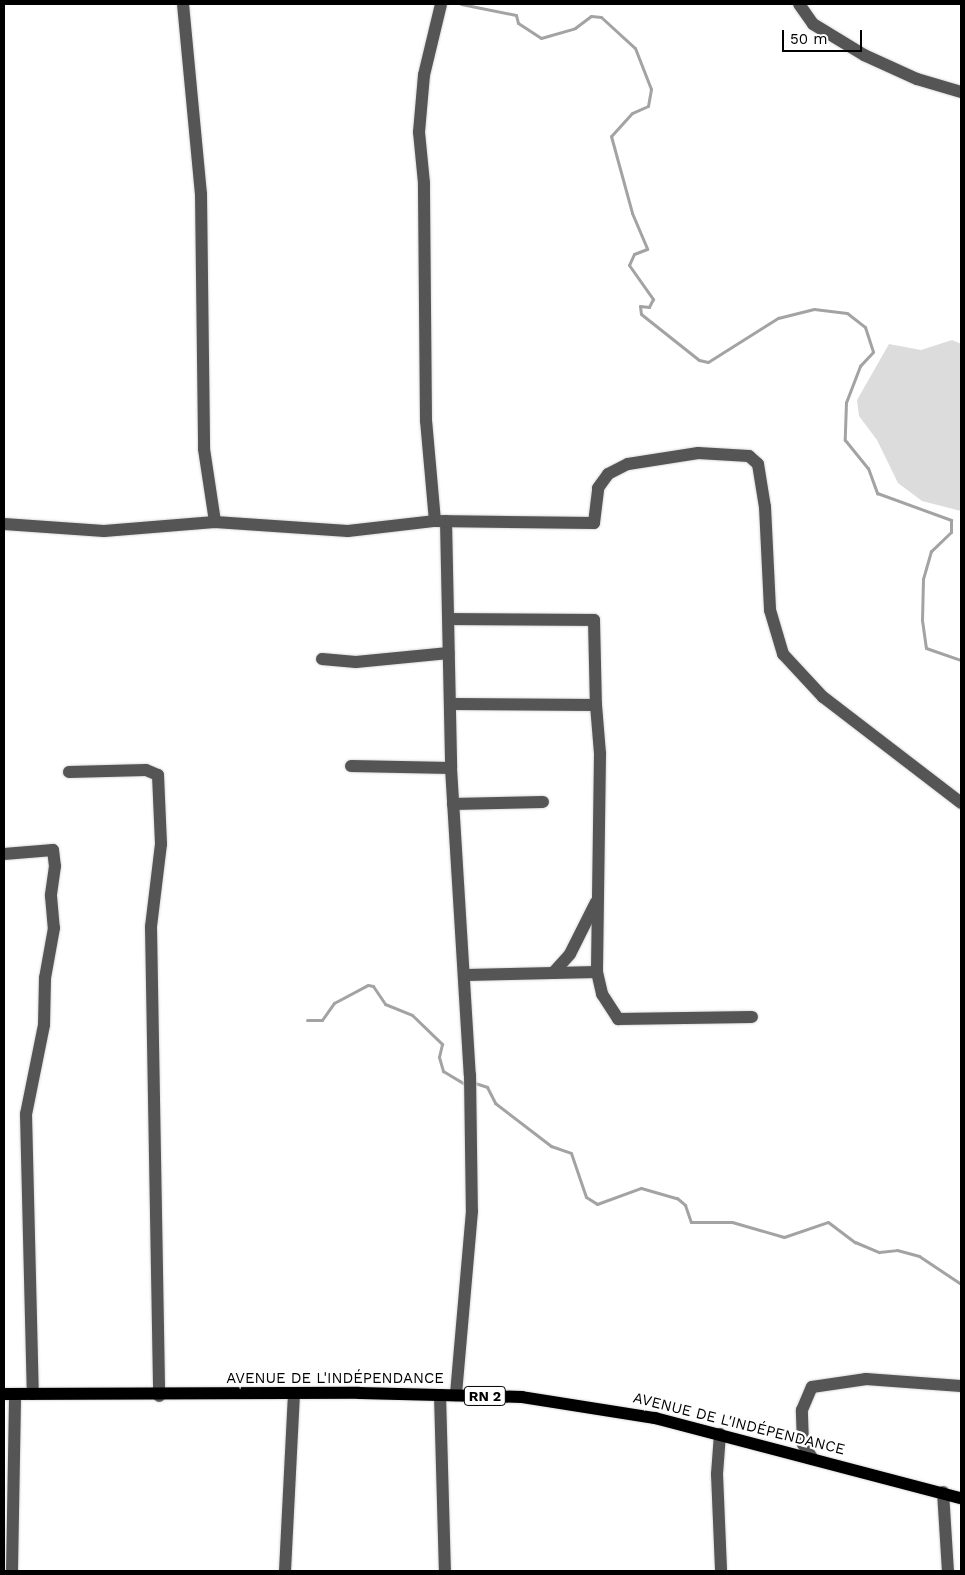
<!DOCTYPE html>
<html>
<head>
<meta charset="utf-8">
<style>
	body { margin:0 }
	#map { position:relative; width:965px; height:1575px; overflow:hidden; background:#fff; font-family:"Work Sans",sans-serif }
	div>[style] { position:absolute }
	.green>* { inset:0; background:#dcdcdc }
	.stream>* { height:3px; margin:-1.5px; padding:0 1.5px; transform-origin:1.5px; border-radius:1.5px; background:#a3a3a3 }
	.roads { filter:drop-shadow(0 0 1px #dbdbdb) drop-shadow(0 0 1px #dbdbdb) }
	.minor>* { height:12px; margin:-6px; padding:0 6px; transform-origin:6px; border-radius:6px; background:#555 }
	.major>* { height:12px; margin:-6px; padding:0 6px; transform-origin:6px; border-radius:6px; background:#000 }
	span { translate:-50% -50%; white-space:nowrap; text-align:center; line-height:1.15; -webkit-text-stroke:4.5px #fff; paint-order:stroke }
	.shield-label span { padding:1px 4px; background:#fff; border:1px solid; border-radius:4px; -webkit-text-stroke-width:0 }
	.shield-label { font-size:14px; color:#000; font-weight:700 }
	.street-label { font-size:15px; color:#000 }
	.frame { position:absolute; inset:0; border:5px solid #000; pointer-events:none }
	.scale { position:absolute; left:782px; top:30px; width:80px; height:22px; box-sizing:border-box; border:2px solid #000; border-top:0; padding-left:6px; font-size:15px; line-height:18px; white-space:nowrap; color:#000; -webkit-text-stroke:4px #fff; paint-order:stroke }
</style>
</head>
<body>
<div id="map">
	<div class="green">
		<div style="clip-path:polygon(952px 340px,961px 344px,961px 511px,922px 501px,898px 483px,877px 440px,859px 416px,857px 400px,889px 344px,921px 350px)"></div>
	</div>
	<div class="stream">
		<div style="left:461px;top:4px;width:56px;rotate:11.3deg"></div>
		<div style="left:516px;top:15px;width:8px;rotate:76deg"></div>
		<div style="left:518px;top:23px;width:27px;rotate:33deg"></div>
		<div style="left:541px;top:38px;width:35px;rotate:-16deg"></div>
		<div style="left:575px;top:28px;width:20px;rotate:-37deg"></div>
		<div style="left:591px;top:16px;width:10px;rotate:6deg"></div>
		<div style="left:601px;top:17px;width:46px;rotate:42.4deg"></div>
		<div style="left:635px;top:48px;width:44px;rotate:68.7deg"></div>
		<div style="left:651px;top:89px;width:17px;rotate:100deg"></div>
		<div style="left:648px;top:106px;width:17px;rotate:156deg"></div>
		<div style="left:632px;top:113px;width:31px;rotate:132deg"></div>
		<div style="left:611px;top:136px;width:80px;rotate:74.7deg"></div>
		<div style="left:632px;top:213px;width:39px;rotate:67deg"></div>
		<div style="left:647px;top:249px;width:14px;rotate:159deg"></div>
		<div style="left:634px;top:254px;width:12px;rotate:114deg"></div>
		<div style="left:629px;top:265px;width:42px;rotate:54.8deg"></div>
		<div style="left:653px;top:299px;width:9px;rotate:117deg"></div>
		<div style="left:649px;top:307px;width:9px;rotate:-174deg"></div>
		<div style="left:640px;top:306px;width:8px;rotate:83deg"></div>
		<div style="left:641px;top:314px;width:74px;rotate:38.4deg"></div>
		<div style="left:699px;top:360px;width:9px;rotate:13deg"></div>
		<div style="left:708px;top:362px;width:83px;rotate:-32.2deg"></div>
		<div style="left:778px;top:318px;width:37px;rotate:-14deg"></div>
		<div style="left:814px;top:309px;width:33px;rotate:7deg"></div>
		<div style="left:847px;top:313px;width:23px;rotate:38deg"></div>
		<div style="left:865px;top:327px;width:26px;rotate:72deg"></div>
		<div style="left:873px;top:352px;width:19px;rotate:133deg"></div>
		<div style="left:860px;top:366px;width:39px;rotate:111deg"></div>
		<div style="left:846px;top:402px;width:38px;rotate:92deg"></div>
		<div style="left:845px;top:440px;width:36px;rotate:51deg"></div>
		<div style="left:868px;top:468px;width:27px;rotate:70deg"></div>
		<div style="left:877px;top:493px;width:79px;rotate:20deg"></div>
		<div style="left:951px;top:520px;width:12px;rotate:90deg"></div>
		<div style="left:951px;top:532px;width:28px;rotate:136deg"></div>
		<div style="left:931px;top:551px;width:29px;rotate:106deg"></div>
		<div style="left:923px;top:579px;width:41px;rotate:91.4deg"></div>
		<div style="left:922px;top:620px;width:28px;rotate:82deg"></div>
		<div style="left:926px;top:648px;width:37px;rotate:19deg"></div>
		<div style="left:307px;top:1020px;width:15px"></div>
		<div style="left:322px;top:1020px;width:21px;rotate:-55deg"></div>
		<div style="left:334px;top:1003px;width:38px;rotate:-28deg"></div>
		<div style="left:368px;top:985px;width:5px;rotate:11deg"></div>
		<div style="left:373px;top:986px;width:22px;rotate:56deg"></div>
		<div style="left:385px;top:1004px;width:29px;rotate:22deg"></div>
		<div style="left:412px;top:1015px;width:42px;rotate:44deg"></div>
		<div style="left:442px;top:1044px;width:13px;rotate:103deg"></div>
		<div style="left:439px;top:1057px;width:15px;rotate:74deg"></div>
		<div style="left:443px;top:1071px;width:26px;rotate:31deg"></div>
		<div style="left:475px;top:1083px;width:13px;rotate:18deg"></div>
		<div style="left:487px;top:1087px;width:18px;rotate:63deg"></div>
		<div style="left:495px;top:1103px;width:71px;rotate:37.5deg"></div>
		<div style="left:551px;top:1146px;width:21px;rotate:19deg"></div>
		<div style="left:571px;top:1153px;width:46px;rotate:71.2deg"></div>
		<div style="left:586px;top:1197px;width:13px;rotate:32deg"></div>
		<div style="left:597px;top:1204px;width:47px;rotate:-20deg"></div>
		<div style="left:641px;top:1188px;width:37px;rotate:16deg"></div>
		<div style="left:677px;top:1198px;width:11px;rotate:41deg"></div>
		<div style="left:685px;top:1205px;width:18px;rotate:71deg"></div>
		<div style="left:691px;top:1222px;width:41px"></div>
		<div style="left:732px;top:1222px;width:54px;rotate:16.1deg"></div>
		<div style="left:784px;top:1237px;width:46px;rotate:-18.8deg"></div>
		<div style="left:828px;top:1222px;width:34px;rotate:37deg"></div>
		<div style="left:855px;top:1242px;width:26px;rotate:23deg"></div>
		<div style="left:879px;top:1252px;width:18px;rotate:-6deg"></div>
		<div style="left:897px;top:1250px;width:23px;rotate:15deg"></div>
		<div style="left:919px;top:1256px;width:50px;rotate:33.7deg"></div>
	</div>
	<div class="roads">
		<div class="minor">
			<div style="left:183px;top:4px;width:191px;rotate:84.6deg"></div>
			<div style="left:201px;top:194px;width:255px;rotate:89.3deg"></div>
			<div style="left:204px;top:449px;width:74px;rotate:81.4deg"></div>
			<div style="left:799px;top:4px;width:24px;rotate:55deg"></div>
			<div style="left:813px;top:24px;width:60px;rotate:31.3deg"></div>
			<div style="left:864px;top:55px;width:58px;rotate:24.4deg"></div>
			<div style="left:917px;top:79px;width:46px;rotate:16.5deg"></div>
			<div style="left:435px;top:521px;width:100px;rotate:-95.1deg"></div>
			<div style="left:426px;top:421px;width:238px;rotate:-90.5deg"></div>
			<div style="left:424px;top:183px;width:51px;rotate:-95.6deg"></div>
			<div style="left:419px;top:132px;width:57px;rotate:-85deg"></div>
			<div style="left:424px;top:75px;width:73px;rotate:-76.5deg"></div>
			<div style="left:446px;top:521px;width:247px;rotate:88.8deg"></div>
			<div style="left:451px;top:768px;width:308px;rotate:86.5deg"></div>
			<div style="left:470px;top:1075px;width:136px;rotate:89.2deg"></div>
			<div style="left:472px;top:1211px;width:185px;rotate:95deg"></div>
			<div style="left:4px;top:524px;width:100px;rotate:4deg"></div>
			<div style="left:104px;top:531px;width:111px;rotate:-4.6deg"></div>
			<div style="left:215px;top:522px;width:133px;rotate:3.9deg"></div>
			<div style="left:348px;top:531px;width:88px;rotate:-6.6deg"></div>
			<div style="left:435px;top:521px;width:159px;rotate:0.7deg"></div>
			<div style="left:594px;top:523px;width:35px;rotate:-83deg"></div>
			<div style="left:598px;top:488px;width:17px;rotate:-54deg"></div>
			<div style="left:608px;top:474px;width:22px;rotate:-27deg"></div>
			<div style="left:628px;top:464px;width:71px;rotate:-8.9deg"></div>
			<div style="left:698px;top:453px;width:51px;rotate:3.4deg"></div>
			<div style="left:749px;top:456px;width:12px;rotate:42deg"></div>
			<div style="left:758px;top:464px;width:44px;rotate:80.8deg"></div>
			<div style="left:765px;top:507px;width:103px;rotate:87.2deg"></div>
			<div style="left:770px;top:610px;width:46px;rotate:73.5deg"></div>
			<div style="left:783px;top:654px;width:59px;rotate:47.1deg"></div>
			<div style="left:823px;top:697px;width:174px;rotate:37.5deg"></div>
			<div style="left:450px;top:619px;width:144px;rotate:0.4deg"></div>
			<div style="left:594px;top:620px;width:85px;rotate:88.7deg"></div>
			<div style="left:596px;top:705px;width:143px;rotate:-179.6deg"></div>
			<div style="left:322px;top:659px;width:34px;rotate:5deg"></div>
			<div style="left:356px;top:662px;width:93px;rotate:-5.5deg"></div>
			<div style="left:596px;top:705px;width:49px;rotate:85.3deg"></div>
			<div style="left:600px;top:754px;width:218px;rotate:90.8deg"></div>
			<div style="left:351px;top:766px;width:100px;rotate:1.1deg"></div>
			<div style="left:69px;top:772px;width:77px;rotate:-1.5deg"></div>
			<div style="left:146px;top:770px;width:13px;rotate:23deg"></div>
			<div style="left:158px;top:775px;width:69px;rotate:87.5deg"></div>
			<div style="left:161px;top:844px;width:84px;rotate:96.9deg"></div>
			<div style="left:151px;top:927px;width:469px;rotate:89deg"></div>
			<div style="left:453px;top:804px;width:90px;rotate:-1.3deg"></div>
			<div style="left:4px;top:854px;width:49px;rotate:-4.7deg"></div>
			<div style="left:53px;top:850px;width:16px;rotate:83deg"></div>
			<div style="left:55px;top:866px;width:30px;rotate:98deg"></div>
			<div style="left:51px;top:896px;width:32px;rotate:85deg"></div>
			<div style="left:54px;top:928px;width:51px;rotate:100.2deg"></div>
			<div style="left:45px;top:978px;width:47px;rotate:91.2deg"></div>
			<div style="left:44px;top:1025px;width:91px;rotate:101.4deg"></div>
			<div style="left:26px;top:1114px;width:280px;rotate:88.6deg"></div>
			<div style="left:553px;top:973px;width:25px;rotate:-48deg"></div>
			<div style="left:570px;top:954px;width:58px;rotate:-63.4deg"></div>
			<div style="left:466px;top:975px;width:131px;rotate:-1.3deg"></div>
			<div style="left:597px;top:972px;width:23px;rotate:77deg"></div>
			<div style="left:602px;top:994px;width:30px;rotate:57deg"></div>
			<div style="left:618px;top:1019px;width:134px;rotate:-0.9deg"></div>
			<div style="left:440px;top:1395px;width:176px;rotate:88.4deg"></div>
			<div style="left:720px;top:1434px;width:40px;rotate:94.3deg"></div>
			<div style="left:717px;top:1474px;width:97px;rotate:87.6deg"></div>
			<div style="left:813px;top:1459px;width:18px;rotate:-124deg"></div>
			<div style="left:803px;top:1444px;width:34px;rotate:-92deg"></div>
			<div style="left:802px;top:1410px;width:25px;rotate:-67deg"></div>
			<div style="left:812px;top:1387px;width:55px;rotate:-8.4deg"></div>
			<div style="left:866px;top:1379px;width:95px;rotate:4.2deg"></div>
			<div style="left:943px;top:1492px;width:79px;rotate:86.4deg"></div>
			<div style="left:12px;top:1571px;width:177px;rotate:-89deg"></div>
			<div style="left:285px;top:1571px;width:178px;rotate:-87.1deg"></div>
		</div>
		<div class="major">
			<div style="left:4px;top:1394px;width:355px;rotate:-0.2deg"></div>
			<div style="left:359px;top:1393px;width:163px;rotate:1.4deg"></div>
			<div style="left:522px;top:1397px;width:135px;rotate:9deg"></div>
			<div style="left:655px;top:1418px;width:316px;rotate:14.7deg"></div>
		</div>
	</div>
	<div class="shield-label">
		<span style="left:485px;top:1396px">RN 2</span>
	</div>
	<div class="street-label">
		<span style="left:335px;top:1379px">AVENUE DE L'INDÉPENDANCE</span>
		<span style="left:739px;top:1424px;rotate:14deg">AVENUE DE L'INDÉPENDANCE</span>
	</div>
	<div class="frame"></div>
	<div class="scale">50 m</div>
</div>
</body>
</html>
